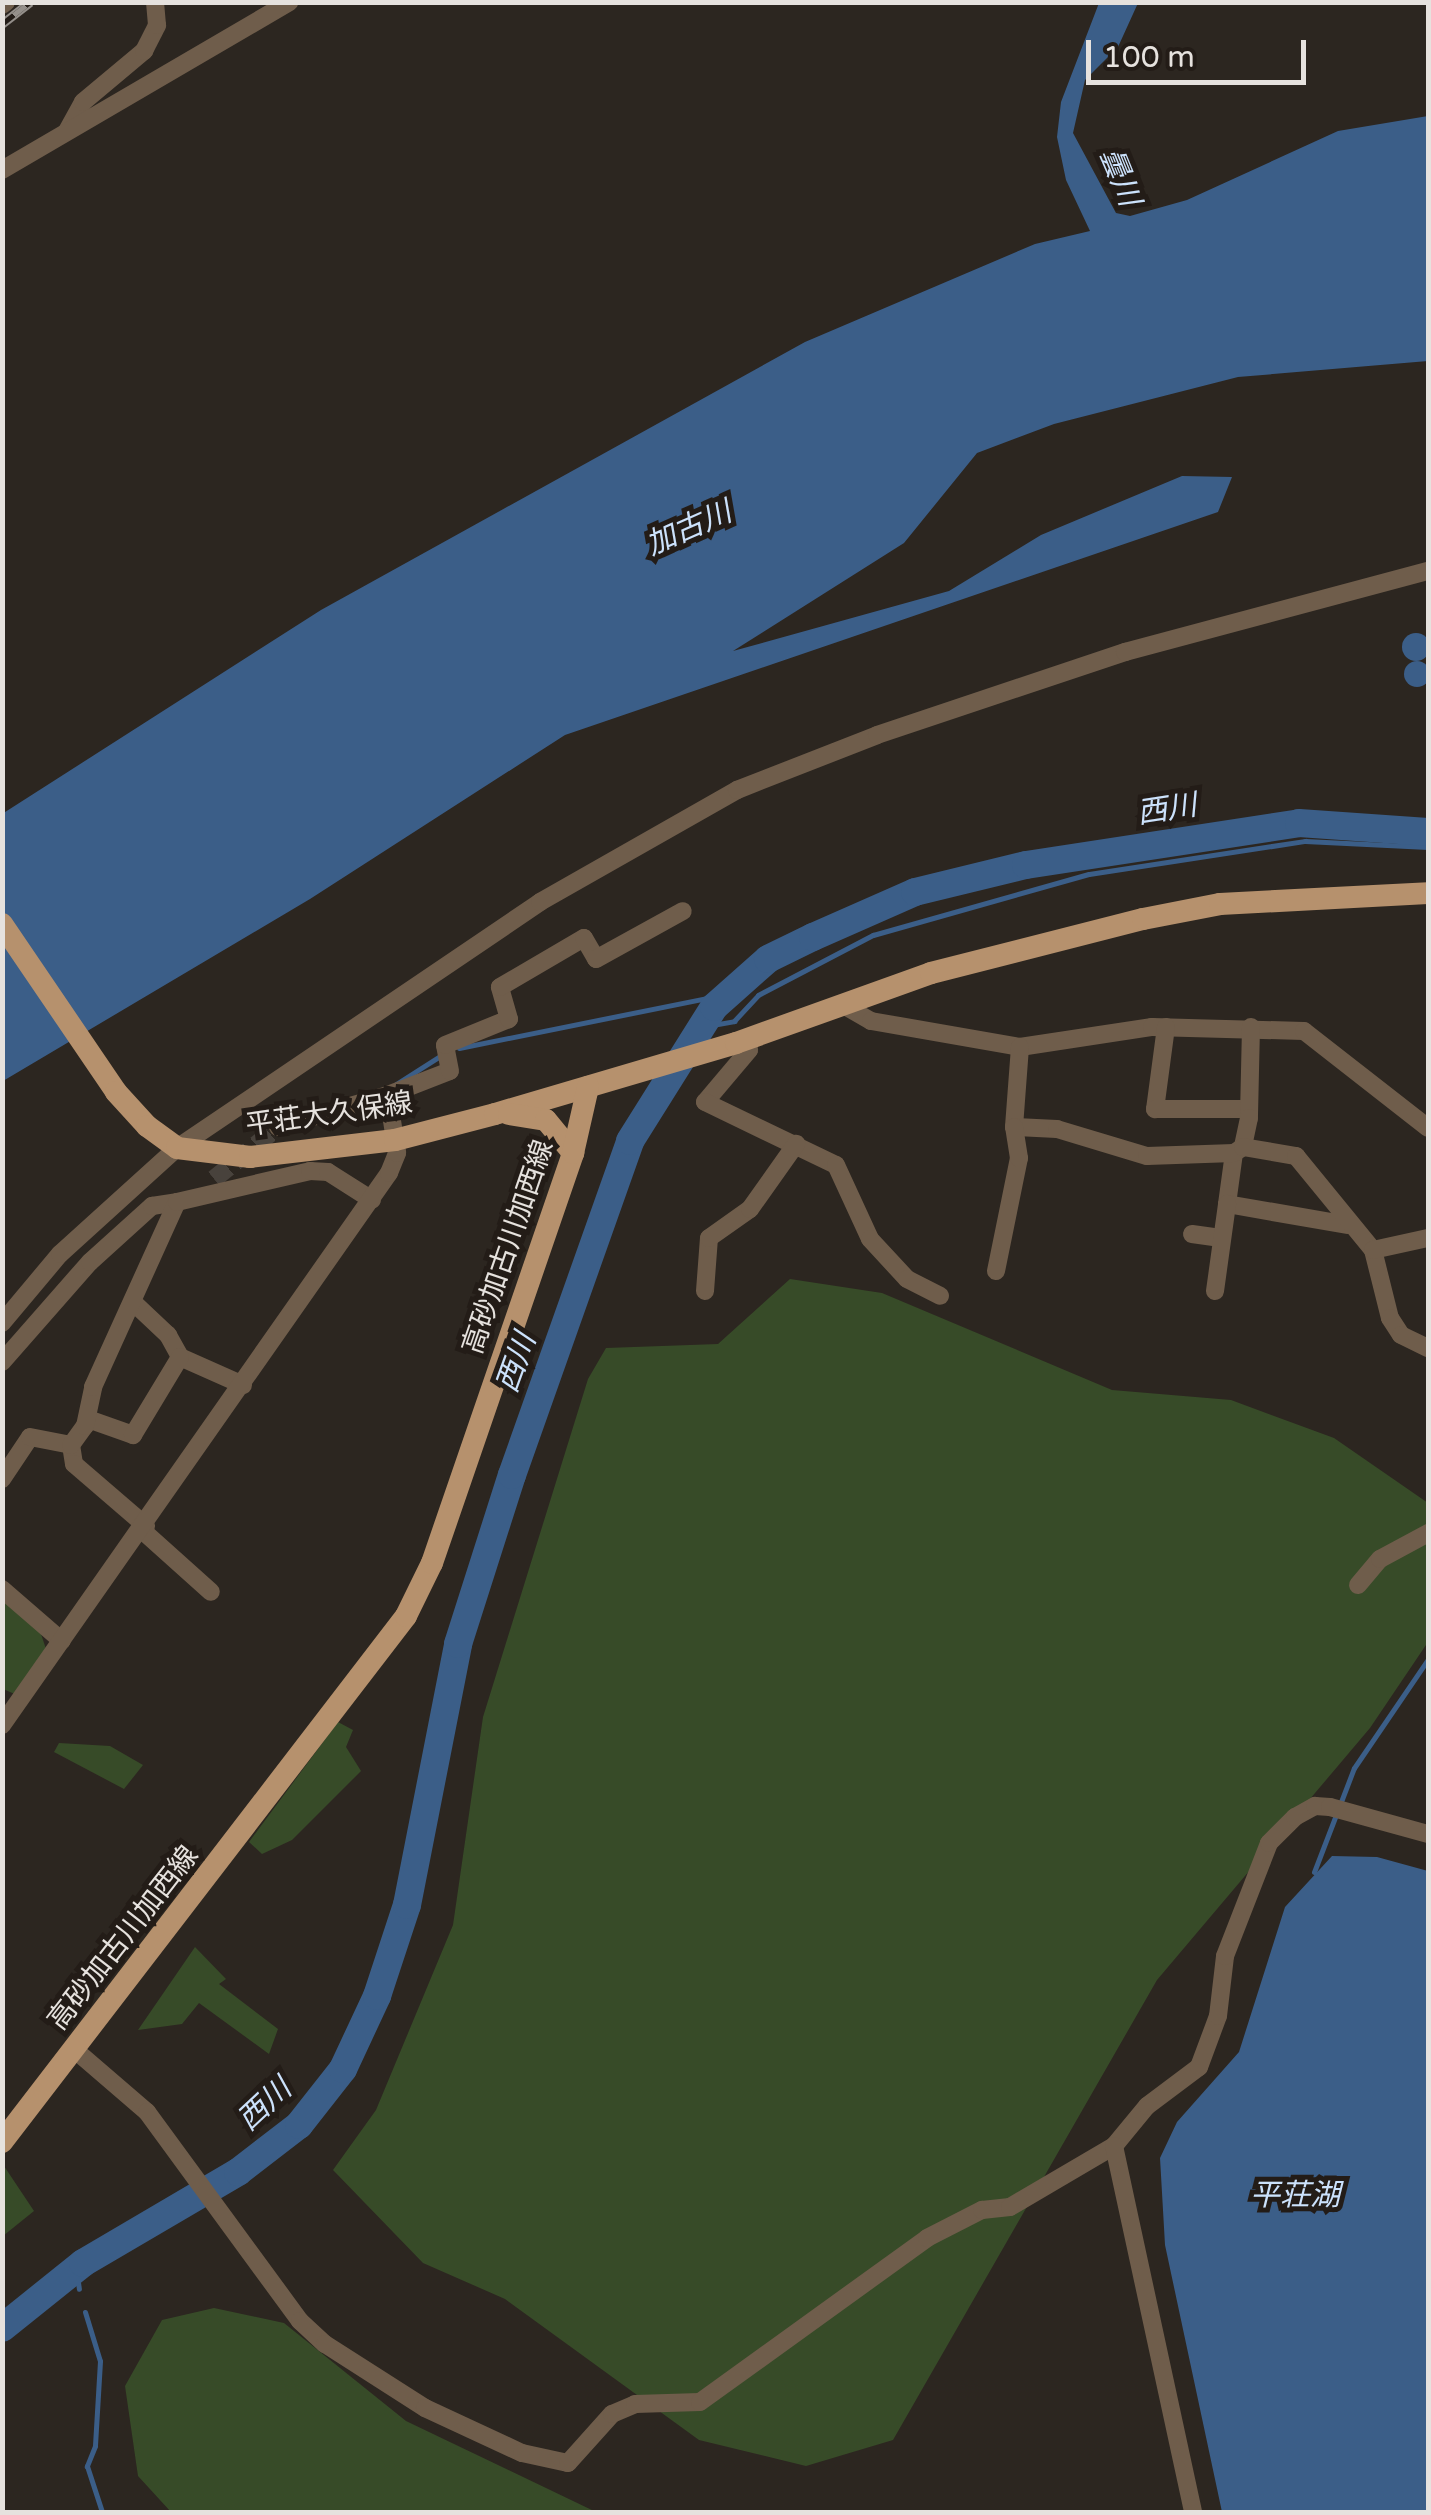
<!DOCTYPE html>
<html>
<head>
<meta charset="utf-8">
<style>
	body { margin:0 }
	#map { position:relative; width:1431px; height:2515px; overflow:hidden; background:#2c2620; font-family:"Varela Round","Noto Sans JP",sans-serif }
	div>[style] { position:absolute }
	.green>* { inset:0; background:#374b28 }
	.water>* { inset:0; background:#3b5e88 }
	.round { border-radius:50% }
	.stream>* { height:5px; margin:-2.5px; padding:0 2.5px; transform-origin:2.5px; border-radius:2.5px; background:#3b5e88 }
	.river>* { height:28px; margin:-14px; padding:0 14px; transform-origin:14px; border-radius:14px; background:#3b5e88 }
	.minor-tunnel>* { height:18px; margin-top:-9px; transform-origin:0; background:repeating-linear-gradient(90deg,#48423c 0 18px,transparent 0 27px) }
	.minor>* { height:18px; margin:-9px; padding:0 9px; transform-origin:9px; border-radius:9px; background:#6f5d4b }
	.major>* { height:22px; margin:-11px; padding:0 11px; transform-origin:11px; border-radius:11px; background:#b6916d }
	.rail>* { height:9px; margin-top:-4.5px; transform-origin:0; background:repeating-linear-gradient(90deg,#231c17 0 15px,#948f8a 0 30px); box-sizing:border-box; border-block:2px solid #948f8a }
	span { translate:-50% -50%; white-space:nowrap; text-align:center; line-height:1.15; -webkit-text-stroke:10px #231c17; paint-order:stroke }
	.street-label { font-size:28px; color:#e6e2de }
	.water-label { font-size:30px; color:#cce2fc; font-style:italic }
	.frame { position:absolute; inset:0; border:5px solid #e6e2de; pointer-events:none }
	.scale { position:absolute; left:1086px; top:40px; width:220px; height:45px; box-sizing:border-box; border:5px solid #e6e2de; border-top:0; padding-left:12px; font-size:30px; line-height:35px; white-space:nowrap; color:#e6e2de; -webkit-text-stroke:8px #231c17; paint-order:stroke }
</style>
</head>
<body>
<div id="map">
	<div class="green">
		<div style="clip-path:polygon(790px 1279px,882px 1293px,1112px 1390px,1231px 1400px,1334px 1438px,1428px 1503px,1428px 1642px,1370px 1728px,1157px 1980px,893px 2440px,806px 2466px,699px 2440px,505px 2299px,423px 2263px,333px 2170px,376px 2110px,453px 1925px,483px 1717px,588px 1379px,606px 1348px,718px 1344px)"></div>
		<div style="clip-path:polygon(2px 1594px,41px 1634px,47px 1652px,17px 1695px,3px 1689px)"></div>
		<div style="clip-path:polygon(338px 1722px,353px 1730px,346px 1747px,361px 1771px,292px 1840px,262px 1854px,249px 1842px)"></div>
		<div style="clip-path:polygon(59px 1743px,110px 1746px,143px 1765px,124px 1789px,54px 1752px)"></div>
		<div style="clip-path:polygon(195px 1947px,226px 1979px,219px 1984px,278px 2029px,269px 2054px,199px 2003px,182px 2024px,138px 2030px)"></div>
		<div style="clip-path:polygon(4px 2166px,34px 2211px,3px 2236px,2px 2167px)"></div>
		<div style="clip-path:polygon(214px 2308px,284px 2323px,406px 2421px,596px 2512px,171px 2512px,138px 2476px,125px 2386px,162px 2320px)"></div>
	</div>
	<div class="water">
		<div style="clip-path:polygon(1099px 3px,1138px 3px,1118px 47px,1085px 80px,1073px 133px,1116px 213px,1130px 216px,1187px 200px,1338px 131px,1428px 116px,1428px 361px,1238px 377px,1054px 424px,977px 453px,904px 543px,733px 651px,949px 591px,1041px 535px,1182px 476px,1232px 477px,1218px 512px,565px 735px,310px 899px,3px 1081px,2px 814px,321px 610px,805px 342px,1035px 244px,1090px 231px,1066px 180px,1057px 137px,1061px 102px)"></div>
		<div class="round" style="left:1402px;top:633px;width:28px;height:28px"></div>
		<div class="round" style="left:1404px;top:661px;width:26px;height:26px"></div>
		<div style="clip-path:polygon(1332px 1856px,1377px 1857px,1428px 1871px,1428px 2512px,1222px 2512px,1165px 2245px,1160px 2158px,1177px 2122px,1239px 2052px,1285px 1907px)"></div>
	</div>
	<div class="stream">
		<div style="left:701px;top:1027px;width:34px;rotate:-10deg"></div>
		<div style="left:734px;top:1021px;width:35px;rotate:-47deg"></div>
		<div style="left:758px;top:995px;width:130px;rotate:-27.6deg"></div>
		<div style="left:873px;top:935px;width:224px;rotate:-15.8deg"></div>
		<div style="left:1089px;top:874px;width:219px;rotate:-8.7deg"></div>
		<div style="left:1305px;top:841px;width:123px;rotate:2.8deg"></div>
		<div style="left:459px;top:1048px;width:279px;rotate:-11.4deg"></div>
		<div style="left:396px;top:1084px;width:52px;rotate:-32.5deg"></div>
		<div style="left:1314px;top:1872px;width:111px;rotate:-69deg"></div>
		<div style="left:1354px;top:1768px;width:132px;rotate:-55.8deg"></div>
		<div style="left:76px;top:2268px;width:21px;rotate:82deg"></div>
		<div style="left:85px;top:2312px;width:51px;rotate:73deg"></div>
		<div style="left:100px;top:2361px;width:85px;rotate:93.4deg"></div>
		<div style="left:95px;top:2446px;width:22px;rotate:112deg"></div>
		<div style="left:87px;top:2466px;width:48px;rotate:71.9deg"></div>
	</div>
	<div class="river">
		<div style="left:2px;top:2328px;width:104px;rotate:-38.7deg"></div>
		<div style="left:83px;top:2263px;width:180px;rotate:-30.4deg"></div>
		<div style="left:238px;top:2172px;width:77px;rotate:-37.6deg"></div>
		<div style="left:299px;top:2125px;width:71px;rotate:-51.8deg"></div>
		<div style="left:343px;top:2069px;width:81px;rotate:-65deg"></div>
		<div style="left:377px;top:1996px;width:96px;rotate:-71.8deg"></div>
		<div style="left:407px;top:1905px;width:266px;rotate:-78.9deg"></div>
		<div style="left:458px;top:1644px;width:177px;rotate:-72.3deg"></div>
		<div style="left:512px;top:1475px;width:354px;rotate:-70.5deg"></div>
		<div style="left:630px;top:1141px;width:158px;rotate:-57.9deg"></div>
		<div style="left:714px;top:1007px;width:72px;rotate:-41.6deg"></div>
		<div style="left:768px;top:959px;width:50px;rotate:-26.1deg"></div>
		<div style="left:813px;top:937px;width:111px;rotate:-23.8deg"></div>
		<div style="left:915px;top:892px;width:114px;rotate:-13.7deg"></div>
		<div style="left:1026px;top:865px;width:276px;rotate:-8.7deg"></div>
		<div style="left:1299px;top:823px;width:129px;rotate:4deg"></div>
	</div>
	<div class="minor-tunnel">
		<div style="left:214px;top:1179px;width:82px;rotate:-39.1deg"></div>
	</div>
	<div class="minor">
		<div style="left:2px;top:5px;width:5px;rotate:-37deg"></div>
		<div style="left:67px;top:131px;width:33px;rotate:-61deg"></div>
		<div style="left:83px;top:102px;width:80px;rotate:-39.9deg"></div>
		<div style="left:144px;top:51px;width:29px;rotate:-63deg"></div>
		<div style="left:157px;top:25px;width:23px;rotate:-95deg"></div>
		<div style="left:2px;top:170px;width:333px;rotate:-30.3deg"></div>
		<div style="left:845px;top:1006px;width:30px;rotate:30deg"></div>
		<div style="left:871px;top:1021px;width:151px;rotate:9.9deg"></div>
		<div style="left:1020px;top:1047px;width:134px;rotate:-8.6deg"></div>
		<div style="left:1152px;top:1027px;width:152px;rotate:1.5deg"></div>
		<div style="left:1304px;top:1031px;width:157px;rotate:38deg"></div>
		<div style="left:1166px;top:1027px;width:83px;rotate:97.6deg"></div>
		<div style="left:1155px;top:1109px;width:94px"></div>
		<div style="left:1251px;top:1027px;width:91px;rotate:91.3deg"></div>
		<div style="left:1249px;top:1118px;width:30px;rotate:102deg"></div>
		<div style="left:1243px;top:1147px;width:11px;rotate:146deg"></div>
		<div style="left:1234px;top:1153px;width:51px;rotate:97.8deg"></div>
		<div style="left:1227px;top:1204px;width:122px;rotate:9.9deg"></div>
		<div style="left:747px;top:1039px;width:11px;rotate:80deg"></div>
		<div style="left:749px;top:1050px;width:68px;rotate:130.2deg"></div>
		<div style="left:705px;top:1102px;width:145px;rotate:25.7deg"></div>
		<div style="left:836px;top:1165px;width:81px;rotate:65.3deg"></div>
		<div style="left:870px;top:1239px;width:54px;rotate:47.2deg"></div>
		<div style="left:907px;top:1279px;width:37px;rotate:27deg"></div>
		<div style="left:1020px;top:1047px;width:80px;rotate:94.3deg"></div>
		<div style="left:1014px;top:1127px;width:43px;rotate:2.7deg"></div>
		<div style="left:1057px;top:1129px;width:94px;rotate:16.7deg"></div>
		<div style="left:1147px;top:1156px;width:87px;rotate:-2deg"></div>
		<div style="left:278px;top:1127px;width:115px;rotate:-16.2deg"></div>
		<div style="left:1243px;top:1147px;width:54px;rotate:9.6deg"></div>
		<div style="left:1296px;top:1156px;width:122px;rotate:50.7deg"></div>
		<div style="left:1373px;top:1250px;width:70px;rotate:76deg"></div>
		<div style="left:1390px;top:1318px;width:20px;rotate:57deg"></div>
		<div style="left:1401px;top:1335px;width:30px;rotate:26deg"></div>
		<div style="left:1192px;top:1234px;width:29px;rotate:8deg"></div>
		<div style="left:1373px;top:1250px;width:56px;rotate:-12.3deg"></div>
		<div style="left:996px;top:1271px;width:115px;rotate:-78.5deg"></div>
		<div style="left:1019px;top:1158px;width:31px;rotate:-99deg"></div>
		<div style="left:705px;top:1291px;width:53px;rotate:-85.7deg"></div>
		<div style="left:709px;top:1238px;width:50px;rotate:-35.3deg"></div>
		<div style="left:750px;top:1209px;width:80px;rotate:-54.7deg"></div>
		<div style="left:1215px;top:1291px;width:88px;rotate:-82.1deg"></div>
		<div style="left:134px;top:1303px;width:47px;rotate:43.3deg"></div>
		<div style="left:168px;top:1335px;width:25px;rotate:61deg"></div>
		<div style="left:180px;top:1357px;width:69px;rotate:24deg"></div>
		<div style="left:2px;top:1323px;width:90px;rotate:-50deg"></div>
		<div style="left:60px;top:1254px;width:158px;rotate:-42.2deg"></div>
		<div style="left:177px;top:1148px;width:439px;rotate:-34.1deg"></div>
		<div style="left:540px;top:902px;width:227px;rotate:-29.6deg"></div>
		<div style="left:737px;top:790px;width:150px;rotate:-21.4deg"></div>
		<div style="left:877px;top:735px;width:262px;rotate:-18.5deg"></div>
		<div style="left:1125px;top:652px;width:314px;rotate:-15deg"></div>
		<div style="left:2px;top:1362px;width:133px;rotate:-48.7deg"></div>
		<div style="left:90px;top:1262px;width:84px;rotate:-42.1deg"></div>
		<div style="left:152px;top:1206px;width:25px;rotate:-9deg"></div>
		<div style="left:88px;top:1419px;width:48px;rotate:19.6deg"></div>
		<div style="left:133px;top:1435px;width:91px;rotate:-58.9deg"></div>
		<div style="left:71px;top:1445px;width:19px;rotate:81deg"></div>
		<div style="left:74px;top:1464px;width:95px;rotate:40.7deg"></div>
		<div style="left:2px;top:1479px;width:50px;rotate:-56.3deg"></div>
		<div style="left:30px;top:1437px;width:42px;rotate:11deg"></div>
		<div style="left:71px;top:1445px;width:24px;rotate:-54deg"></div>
		<div style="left:85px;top:1426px;width:40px;rotate:-78deg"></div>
		<div style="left:93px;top:1387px;width:203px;rotate:-65.6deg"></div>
		<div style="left:177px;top:1202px;width:137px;rotate:-13.1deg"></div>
		<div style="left:310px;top:1171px;width:18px;rotate:3deg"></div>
		<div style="left:328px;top:1172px;width:52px;rotate:32.5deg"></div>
		<div style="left:143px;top:1531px;width:91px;rotate:41.9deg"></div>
		<div style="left:1358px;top:1585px;width:34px;rotate:-50deg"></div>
		<div style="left:1380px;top:1559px;width:55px;rotate:-28.4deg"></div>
		<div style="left:2px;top:1589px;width:79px;rotate:40.9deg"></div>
		<div style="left:2px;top:1725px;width:674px;rotate:-54.97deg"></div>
		<div style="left:389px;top:1173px;width:22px;rotate:-68deg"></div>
		<div style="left:397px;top:1153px;width:59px;rotate:-98.8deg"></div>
		<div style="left:388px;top:1095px;width:66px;rotate:-21.2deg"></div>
		<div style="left:450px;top:1071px;width:26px;rotate:-101deg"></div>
		<div style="left:445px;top:1045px;width:69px;rotate:-22.1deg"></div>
		<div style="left:509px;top:1019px;width:33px;rotate:-106deg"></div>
		<div style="left:500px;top:987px;width:97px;rotate:-30.3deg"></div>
		<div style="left:584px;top:938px;width:24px;rotate:60deg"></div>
		<div style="left:596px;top:959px;width:99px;rotate:-28.9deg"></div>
		<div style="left:75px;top:2050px;width:95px;rotate:40.7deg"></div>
		<div style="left:147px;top:2112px;width:259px;rotate:53.8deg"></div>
		<div style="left:300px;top:2321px;width:34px;rotate:43deg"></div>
		<div style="left:325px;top:2344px;width:119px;rotate:32.6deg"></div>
		<div style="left:425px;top:2408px;width:107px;rotate:24.9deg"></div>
		<div style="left:522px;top:2453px;width:47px;rotate:12.3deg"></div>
		<div style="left:568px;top:2463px;width:66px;rotate:-48.1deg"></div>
		<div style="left:612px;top:2414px;width:25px;rotate:-23deg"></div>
		<div style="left:635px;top:2404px;width:65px;rotate:-1.8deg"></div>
		<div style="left:700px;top:2402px;width:280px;rotate:-35.8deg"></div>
		<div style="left:927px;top:2238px;width:62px;rotate:-27deg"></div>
		<div style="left:982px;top:2210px;width:28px;rotate:-6deg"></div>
		<div style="left:1010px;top:2207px;width:121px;rotate:-30.4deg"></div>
		<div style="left:1114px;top:2146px;width:52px;rotate:-50.5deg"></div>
		<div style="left:1147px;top:2106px;width:65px;rotate:-36.9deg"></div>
		<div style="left:1199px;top:2067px;width:54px;rotate:-69.6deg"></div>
		<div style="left:1218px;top:2016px;width:60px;rotate:-83.3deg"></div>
		<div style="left:1225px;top:1956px;width:121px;rotate:-68.7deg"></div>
		<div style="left:1269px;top:1843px;width:37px;rotate:-45deg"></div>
		<div style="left:1295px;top:1817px;width:23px;rotate:-29deg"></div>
		<div style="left:1315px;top:1806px;width:15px;rotate:4deg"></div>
		<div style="left:1330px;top:1807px;width:102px;rotate:15.4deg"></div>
		<div style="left:1114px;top:2146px;width:374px;rotate:77.8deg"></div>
	</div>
	<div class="major">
		<div style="left:2px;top:924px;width:203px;rotate:55.8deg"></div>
		<div style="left:116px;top:1092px;width:46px;rotate:47.6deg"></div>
		<div style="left:147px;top:1126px;width:37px;rotate:36deg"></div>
		<div style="left:177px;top:1148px;width:74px;rotate:7deg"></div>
		<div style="left:250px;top:1157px;width:146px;rotate:-6.7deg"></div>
		<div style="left:395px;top:1140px;width:103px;rotate:-14.6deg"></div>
		<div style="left:495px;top:1114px;width:251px;rotate:-16.4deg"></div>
		<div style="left:736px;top:1043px;width:207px;rotate:-19.7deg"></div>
		<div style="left:931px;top:973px;width:219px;rotate:-14.3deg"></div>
		<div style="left:1143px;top:919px;width:78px;rotate:-11deg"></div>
		<div style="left:1220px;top:904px;width:208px;rotate:-3deg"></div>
		<div style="left:509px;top:1114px;width:37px;rotate:9deg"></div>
		<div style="left:546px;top:1120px;width:43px;rotate:50.7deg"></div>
		<div style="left:2px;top:2142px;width:663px;rotate:-52.47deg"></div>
		<div style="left:406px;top:1616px;width:59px;rotate:-63.9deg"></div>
		<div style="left:432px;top:1563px;width:434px;rotate:-71deg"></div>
		<div style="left:573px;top:1153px;width:68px;rotate:-77.2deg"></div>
	</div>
	<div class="rail">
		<div style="left:2px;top:24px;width:36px;rotate:-38deg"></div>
	</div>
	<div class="street-label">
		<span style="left:329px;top:1114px;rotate:-8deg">平荘大久保線</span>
		<span style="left:508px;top:1247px;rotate:-71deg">高砂加古川加西線</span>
		<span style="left:123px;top:1938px;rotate:-52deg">高砂加古川加西線</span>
	</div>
	<div class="water-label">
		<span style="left:1119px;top:177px;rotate:68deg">曇川</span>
		<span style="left:689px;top:529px;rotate:-24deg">加古川</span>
		<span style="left:1167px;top:810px;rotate:-9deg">西川</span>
		<span style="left:517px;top:1363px;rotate:-70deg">西川</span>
		<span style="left:265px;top:2105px;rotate:-43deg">西川</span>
		<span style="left:1295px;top:2196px">平荘湖</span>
	</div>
	<div class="frame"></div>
	<div class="scale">100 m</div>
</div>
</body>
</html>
